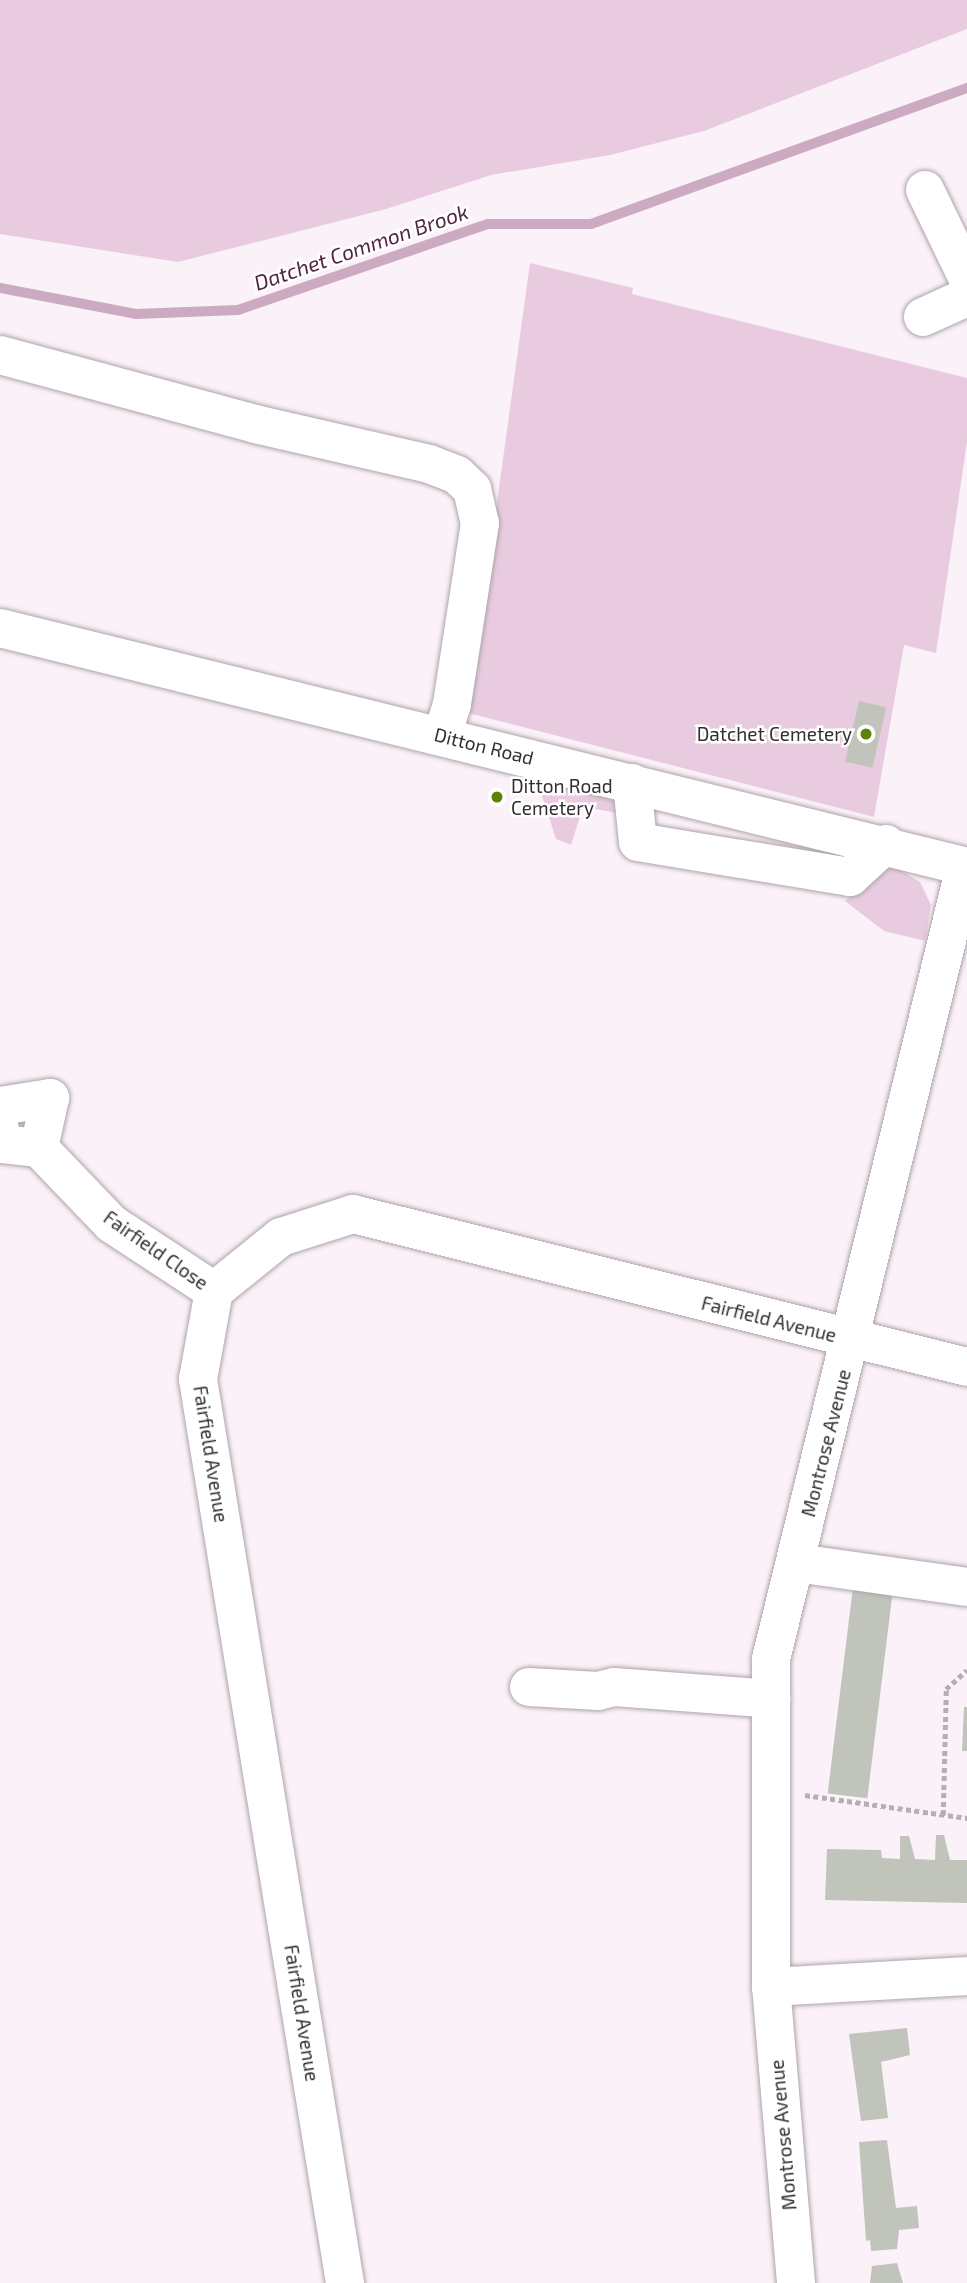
<!DOCTYPE html>
<html>
<head>
<meta charset="utf-8">
<style>
	body { margin:0 }
	#map { position:relative; width:967px; height:2283px; overflow:hidden; background:#fbf1f8; font-family:"Exo 2",sans-serif }
	div>[style] { position:absolute }
	.green>* { inset:0; background:#e9cbe0 }
	.stream>* { height:10px; margin:-5px; padding:0 5px; transform-origin:5px; border-radius:5px; background:#ccaac2 }
	.building>* { inset:0; background:#c0c4ba; transform-origin:0 0 }
	.path>* { height:4.5px; margin-top:-2.25px; transform-origin:0; background:repeating-linear-gradient(90deg,#b6aeb4 0 5px,transparent 0 8.5px) }
	.roads { filter:drop-shadow(0 0 2px #ada4aa) drop-shadow(0 0 2px #ada4aa) }
	.minor>* { height:38px; margin:-19px; padding:0 19px; transform-origin:19px; border-radius:19px; background:#fff }
	.dots>* { width:19px; height:19px; translate:-50% -50%; box-sizing:border-box; border:4px solid #fff; border-radius:50% }
	span { translate:-50% -50%; white-space:nowrap; text-align:center; line-height:1.15; -webkit-text-stroke:5px #fff; paint-order:stroke }
	.poi-label { font-size:19px; color:#332f31 }
	.right { translate:-100% -50%; text-align:right }
	.left { translate:0 -50%; text-align:left }
	.street-label { font-size:19px; color:#332f31 }
	.water-label { font-size:21px; color:#512446; font-style:italic }
</style>
</head>
<body>
<div id="map">
	<div class="green">
		<div style="clip-path:polygon(0 0,967px 0,967px 29px,704px 131px,610px 155px,491px 175px,386px 209px,178px 262px,0 234px)"></div>
		<div style="clip-path:polygon(530px 263px,633px 288px,632px 294px,967px 378px,967px 442px,936px 653px,904px 645px,874px 817px,468px 713px)"></div>
		<div style="clip-path:polygon(538px 783px,604px 794px,617px 803px,619px 813px,583px 807px,571px 845px,556px 839px)"></div>
		<div style="clip-path:polygon(893px 865px,920px 882px,931px 905px,925px 941px,884px 931px,845px 901px)"></div>
	</div>
	<div class="stream">
		<div style="left:0;top:288px;width:138px;rotate:10.8deg"></div>
		<div style="left:136px;top:314px;width:102px;rotate:-2.2deg"></div>
		<div style="left:238px;top:310px;width:264px;rotate:-19deg"></div>
		<div style="left:488px;top:224px;width:103px"></div>
		<div style="left:591px;top:224px;width:400px;rotate:-19.9deg"></div>
	</div>
	<div class="building">
		<div style="left:859px;top:701px;width:28px;height:62px;rotate:13deg"></div>
		<div style="left:853px;top:1587px;width:40px;height:208px;rotate:7deg"></div>
		<div style="clip-path:polygon(964px 1707px,967px 1707px,967px 1751px,962px 1751px)"></div>
		<div style="clip-path:polygon(936px 1835px,944px 1835px,950px 1860px,967px 1860px,967px 1903px,825px 1900px,827px 1849px,881px 1850px,882px 1858px,900px 1859px,900px 1836px,909px 1836px,915px 1859px,935px 1860px)"></div>
		<div style="clip-path:polygon(907px 2028px,910px 2055px,881px 2062px,888px 2118px,861px 2121px,849px 2034px)"></div>
		<div style="clip-path:polygon(887px 2140px,896px 2208px,917px 2206px,919px 2228px,899px 2230px,897px 2249px,871px 2251px,870px 2240px,866px 2241px,859px 2142px)"></div>
		<div style="clip-path:polygon(897px 2263px,903px 2283px,870px 2283px,872px 2266px)"></div>
	</div>
	<div class="path">
		<div style="left:805px;top:1795px;width:164px;rotate:8.1deg"></div>
		<div style="left:943px;top:1815px;width:126px;rotate:-88.6deg"></div>
		<div style="left:946px;top:1689px;width:28px;rotate:-42deg"></div>
	</div>
	<div class="roads">
		<div class="minor">
			<div style="left:925px;top:190px;width:97px;rotate:64.2deg"></div>
			<div style="left:923px;top:317px;width:48px;rotate:-24.4deg"></div>
			<div style="left:0;top:355px;width:264px;rotate:15.1deg"></div>
			<div style="left:255px;top:424px;width:179px;rotate:12.9deg"></div>
			<div style="left:429px;top:464px;width:30px;rotate:21deg"></div>
			<div style="left:457px;top:475px;width:21px;rotate:43deg"></div>
			<div style="left:472px;top:489px;width:35px;rotate:77deg"></div>
			<div style="left:480px;top:523px;width:183px;rotate:98.8deg"></div>
			<div style="left:452px;top:704px;width:34px;rotate:107deg"></div>
			<div style="left:0;top:628px;width:996px;rotate:13.88deg"></div>
			<div style="left:632px;top:783px;width:59px;rotate:84.2deg"></div>
			<div style="left:638px;top:842px;width:215px;rotate:9.4deg"></div>
			<div style="left:850px;top:877px;width:49px;rotate:-42.5deg"></div>
			<div style="left:0;top:1106px;width:51px;rotate:-9.1deg"></div>
			<div style="left:50px;top:1098px;width:51px;rotate:102.4deg"></div>
			<div style="left:39px;top:1148px;width:37px;rotate:-174deg"></div>
			<div style="left:2px;top:1144px;width:15px;rotate:-98deg"></div>
			<div style="left:39px;top:1148px;width:105px;rotate:46.2deg"></div>
			<div style="left:112px;top:1224px;width:122px;rotate:33.3deg"></div>
			<div style="left:797px;top:1563px;width:172px;rotate:8deg"></div>
			<div style="left:529px;top:1687px;width:69px;rotate:3.3deg"></div>
			<div style="left:598px;top:1691px;width:16px;rotate:-14deg"></div>
			<div style="left:614px;top:1687px;width:158px;rotate:4.3deg"></div>
			<div style="left:771px;top:1987px;width:196px;rotate:-3.2deg"></div>
			<div style="left:345px;top:2283px;width:916px;rotate:-99.24deg"></div>
			<div style="left:198px;top:1379px;width:89px;rotate:-79.7deg"></div>
			<div style="left:214px;top:1291px;width:86px;rotate:-38.9deg"></div>
			<div style="left:281px;top:1237px;width:76px;rotate:-17.7deg"></div>
			<div style="left:353px;top:1214px;width:633px;rotate:13.99deg"></div>
			<div style="left:796px;top:2283px;width:297px;rotate:-94.8deg"></div>
			<div style="left:771px;top:1987px;width:328px;rotate:-90deg"></div>
			<div style="left:771px;top:1659px;width:815px;rotate:-76.24deg"></div>
		</div>
	</div>
	<div class="dots">
		<div style="left:866px;top:734px;background:#5b8306"></div>
		<div style="left:497px;top:797px;background:#5b8306"></div>
	</div>
	<div class="poi-label">
		<span class="right" style="left:852px;top:734px">Datchet Cemetery</span>
		<span class="left" style="left:511px;top:797px">Ditton Road<br>Cemetery</span>
	</div>
	<div class="street-label">
		<span style="left:484px;top:746px;rotate:14deg">Ditton Road</span>
		<span style="left:156px;top:1250px;rotate:35deg">Fairfield Close</span>
		<span style="left:769px;top:1319px;rotate:14deg">Fairfield Avenue</span>
		<span style="left:826px;top:1443px;rotate:-76deg">Montrose Avenue</span>
		<span style="left:211px;top:1454px;rotate:81deg">Fairfield Avenue</span>
		<span style="left:302px;top:2013px;rotate:81deg">Fairfield Avenue</span>
		<span style="left:783px;top:2135px;rotate:-95deg">Montrose Avenue</span>
	</div>
	<div class="water-label">
		<span style="left:361px;top:247px;rotate:-19deg">Datchet Common Brook</span>
	</div>
</div>
</body>
</html>
